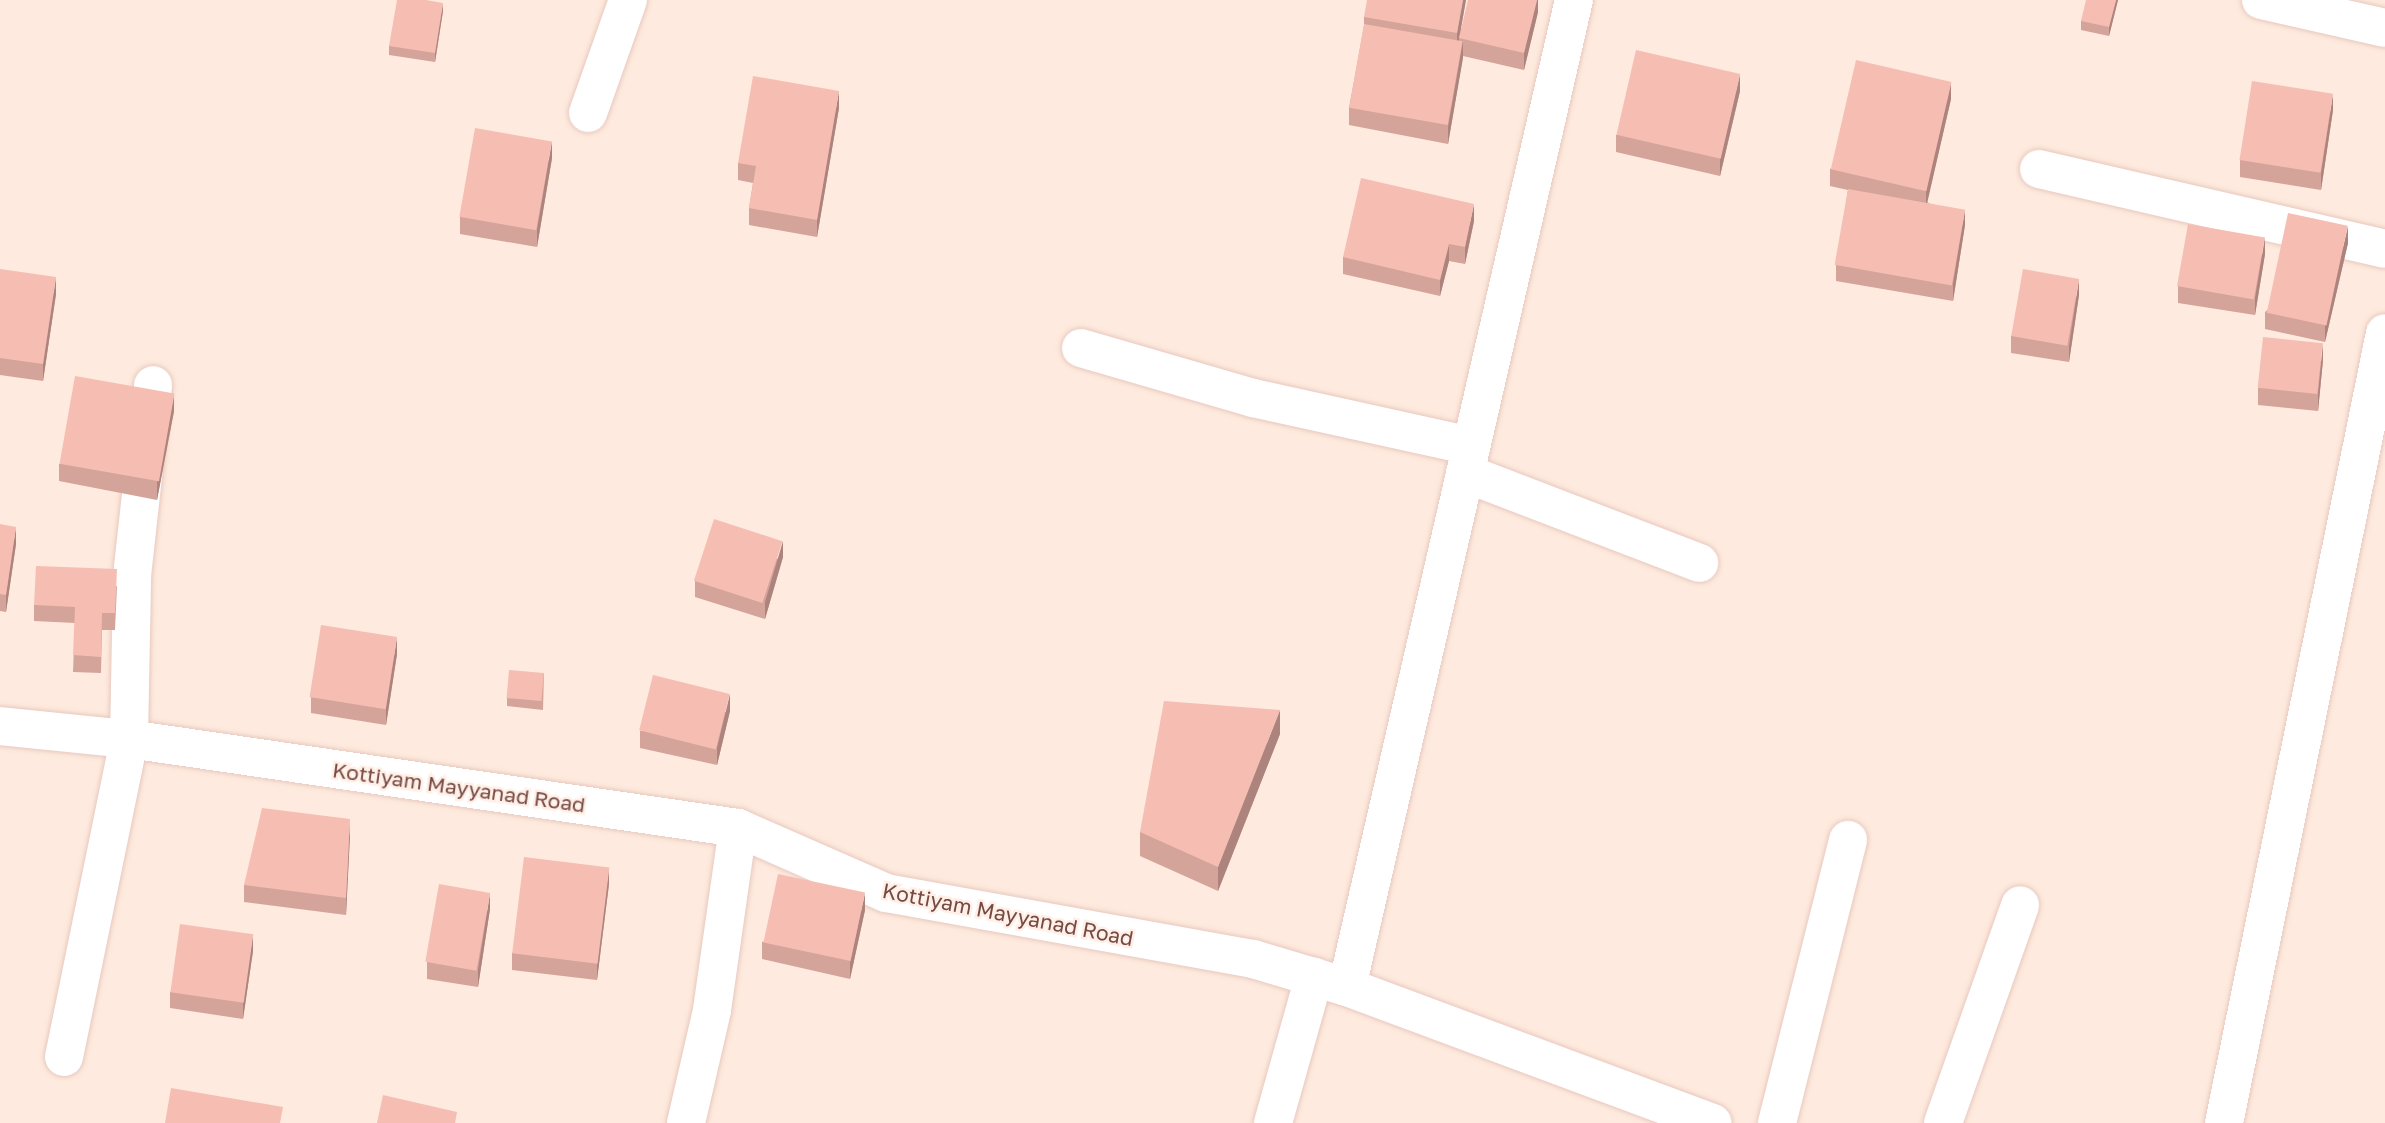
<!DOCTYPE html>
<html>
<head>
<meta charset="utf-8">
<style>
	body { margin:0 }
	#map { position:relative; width:2385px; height:1123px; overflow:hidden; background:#feeade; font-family:"Golos Text",sans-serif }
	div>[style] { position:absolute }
	.roads { filter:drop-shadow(0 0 2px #e8c8bf) drop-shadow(0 0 2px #e8c8bf) }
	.street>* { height:38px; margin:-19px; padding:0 19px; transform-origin:19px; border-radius:19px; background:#fff }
	.secondary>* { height:38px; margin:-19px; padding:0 19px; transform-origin:19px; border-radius:19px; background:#fff }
	.wall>* { inset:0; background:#d4a39a }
	.shaded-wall>* { inset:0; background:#ac847d }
	.building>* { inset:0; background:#f6bdb3; transform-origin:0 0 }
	span { translate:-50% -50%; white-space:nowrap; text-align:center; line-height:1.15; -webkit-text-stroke:5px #ffefe6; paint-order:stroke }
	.street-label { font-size:21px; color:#764a44 }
</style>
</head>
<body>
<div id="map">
	<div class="roads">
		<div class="street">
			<div style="left:2261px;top:0;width:127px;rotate:12.7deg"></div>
			<div style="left:588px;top:113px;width:120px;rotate:-70.5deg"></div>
			<div style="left:2039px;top:169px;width:355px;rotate:13deg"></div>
			<div style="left:1081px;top:348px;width:179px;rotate:16.2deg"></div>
			<div style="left:1253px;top:398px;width:223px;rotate:12.4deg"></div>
			<div style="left:1465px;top:473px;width:251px;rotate:21deg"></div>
			<div style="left:1347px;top:987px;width:1013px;rotate:-77.05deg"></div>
			<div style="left:64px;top:1057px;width:325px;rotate:-78.4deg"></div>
			<div style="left:129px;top:739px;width:163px;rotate:-88.9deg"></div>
			<div style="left:132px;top:576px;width:192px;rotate:-83.7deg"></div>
			<div style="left:686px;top:1123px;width:116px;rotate:-77deg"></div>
			<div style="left:712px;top:1010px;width:184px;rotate:-81.9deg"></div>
			<div style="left:1273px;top:1123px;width:152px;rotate:-74.3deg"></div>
			<div style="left:1777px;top:1123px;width:292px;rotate:-75.9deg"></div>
			<div style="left:1943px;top:1123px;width:231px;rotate:-70.5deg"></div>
			<div style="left:2224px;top:1123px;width:806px;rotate:-78.48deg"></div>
		</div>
		<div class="secondary">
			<div style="left:0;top:726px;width:130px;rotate:5.8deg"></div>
			<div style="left:129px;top:739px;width:615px;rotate:8.31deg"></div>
			<div style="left:738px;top:828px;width:162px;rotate:23.7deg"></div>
			<div style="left:886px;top:893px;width:373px;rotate:10.2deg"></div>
			<div style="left:1253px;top:959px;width:98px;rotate:16.6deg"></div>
			<div style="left:1347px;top:987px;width:390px;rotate:20.4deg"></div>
		</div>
	</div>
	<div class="wall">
		<div style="clip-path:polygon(1466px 0,1461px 28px,1538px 0,1538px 12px,1524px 70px,1463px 56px,1448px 144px,1349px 125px,1349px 108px,1364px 26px,1364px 17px)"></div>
		<div style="clip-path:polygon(2118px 0,2109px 36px,2081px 30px,2081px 21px)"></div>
		<div style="clip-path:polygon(443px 11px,435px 62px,389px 55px,389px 46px)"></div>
		<div style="clip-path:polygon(1740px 91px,1720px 176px,1616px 152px,1616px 135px)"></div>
		<div style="clip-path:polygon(1951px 99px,1927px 202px,1965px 225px,1953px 301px,1836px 281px,1836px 265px,1848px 190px,1830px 186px,1830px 169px)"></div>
		<div style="clip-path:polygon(839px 108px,817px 237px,749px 225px,749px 208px,753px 183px,738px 180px,738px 163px)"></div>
		<div style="clip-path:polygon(2333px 110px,2321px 190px,2240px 177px,2240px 160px)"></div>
		<div style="clip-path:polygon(552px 158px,537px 247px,460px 234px,460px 217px)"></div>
		<div style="clip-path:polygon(1474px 221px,1465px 264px,1449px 261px,1440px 296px,1343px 274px,1343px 257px)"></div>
		<div style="clip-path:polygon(2348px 243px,2325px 342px,2265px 329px,2265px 312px)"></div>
		<div style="clip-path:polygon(2265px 254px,2255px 315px,2178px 303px,2178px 286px)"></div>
		<div style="clip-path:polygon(0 269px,56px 294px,43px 381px,0 375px)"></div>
		<div style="clip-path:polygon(2079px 295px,2069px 362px,2011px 353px,2011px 336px)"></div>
		<div style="clip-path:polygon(2323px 360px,2318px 411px,2258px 405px,2258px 388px)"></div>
		<div style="clip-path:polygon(174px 411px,157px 500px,59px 481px,59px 464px)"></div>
		<div style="clip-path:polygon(0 524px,16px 544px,6px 612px,0 611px)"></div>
		<div style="clip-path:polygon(783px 557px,765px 619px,695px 597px,695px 581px)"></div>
		<div style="clip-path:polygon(117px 586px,115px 630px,102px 630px,101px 673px,73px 672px,75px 623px,34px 621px,34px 605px)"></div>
		<div style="clip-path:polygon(397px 654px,386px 725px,311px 713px,311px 697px)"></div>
		<div style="clip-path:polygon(544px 673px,543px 710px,507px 706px,507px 698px)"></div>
		<div style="clip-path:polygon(730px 711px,717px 765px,640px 748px,640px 731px)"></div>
		<div style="clip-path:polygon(1280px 734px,1218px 891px,1140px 856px,1140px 832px)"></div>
		<div style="clip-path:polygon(350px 835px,346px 915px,244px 902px,244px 885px)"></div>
		<div style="clip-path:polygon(609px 884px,597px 980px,512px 970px,512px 953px)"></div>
		<div style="clip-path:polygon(490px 909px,478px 987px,427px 979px,427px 962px)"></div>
		<div style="clip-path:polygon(865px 910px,850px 979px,762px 959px,762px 942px)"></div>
		<div style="clip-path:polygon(253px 951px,243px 1019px,170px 1008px,170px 992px)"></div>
	</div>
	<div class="shaded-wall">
		<div style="clip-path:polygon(1463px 0,1466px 0,1457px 50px,1457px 33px)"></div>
		<div style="clip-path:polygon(1537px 0,1538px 0,1538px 12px,1524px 70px,1524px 53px)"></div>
		<div style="clip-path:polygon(2116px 0,2118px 0,2109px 36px,2109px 27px)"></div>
		<div style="clip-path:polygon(443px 3px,443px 11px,435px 62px,435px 53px)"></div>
		<div style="clip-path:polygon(1463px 41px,1463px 58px,1448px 144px,1448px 127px)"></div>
		<div style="clip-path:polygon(1740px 74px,1740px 91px,1720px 176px,1720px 159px)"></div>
		<div style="clip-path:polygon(1951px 82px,1951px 99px,1926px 208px,1926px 191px)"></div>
		<div style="clip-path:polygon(839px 91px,839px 108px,817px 237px,817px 220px)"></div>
		<div style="clip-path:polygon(2333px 94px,2333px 110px,2321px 190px,2321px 173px)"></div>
		<div style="clip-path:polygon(552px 141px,552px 158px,537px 247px,537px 230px)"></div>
		<div style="clip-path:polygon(1474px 204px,1474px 221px,1465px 264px,1465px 247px)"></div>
		<div style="clip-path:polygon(1965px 209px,1965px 225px,1953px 301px,1953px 284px)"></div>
		<div style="clip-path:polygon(2348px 226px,2348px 243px,2325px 342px,2325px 326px)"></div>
		<div style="clip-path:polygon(2265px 237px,2265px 254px,2255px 315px,2255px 298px)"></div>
		<div style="clip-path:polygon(1449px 244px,1449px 261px,1440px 296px,1440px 280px)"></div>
		<div style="clip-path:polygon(56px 277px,56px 294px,43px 381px,43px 364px)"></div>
		<div style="clip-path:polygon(2079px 279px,2079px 295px,2069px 362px,2069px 346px)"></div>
		<div style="clip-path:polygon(2323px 343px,2323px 360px,2318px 411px,2318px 394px)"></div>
		<div style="clip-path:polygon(174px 394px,174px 411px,157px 500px,157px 483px)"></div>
		<div style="clip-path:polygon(16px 527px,16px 544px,6px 612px,6px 595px)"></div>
		<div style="clip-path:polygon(783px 541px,783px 557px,765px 619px,765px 602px)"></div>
		<div style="clip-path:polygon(397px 637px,397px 654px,386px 725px,386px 708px)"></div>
		<div style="clip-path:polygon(730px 694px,730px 711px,717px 765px,717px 748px)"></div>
		<div style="clip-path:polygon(1280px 710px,1280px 734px,1218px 891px,1218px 867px)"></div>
		<div style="clip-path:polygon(350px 819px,350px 835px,346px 915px,346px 898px)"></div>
		<div style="clip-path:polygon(609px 867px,609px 884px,597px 980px,597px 964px)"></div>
		<div style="clip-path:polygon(490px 893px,490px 909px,478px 987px,478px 970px)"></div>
		<div style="clip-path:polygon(865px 893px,865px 910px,850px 979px,850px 963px)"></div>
		<div style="clip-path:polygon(253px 934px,253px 951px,243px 1019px,243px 1002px)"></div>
	</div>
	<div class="building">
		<div style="clip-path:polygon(397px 0,426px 0,443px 3px,435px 53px,389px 46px)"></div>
		<div style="clip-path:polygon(1367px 0,1463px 0,1457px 33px,1364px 17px)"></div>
		<div style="clip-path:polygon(1468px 0,1537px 0,1524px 53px,1459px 38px)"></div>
		<div style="clip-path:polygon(2086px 0,2116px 0,2109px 27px,2081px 21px)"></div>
		<div style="left:1364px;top:24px;width:100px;height:85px;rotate:10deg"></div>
		<div style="left:1636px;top:50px;width:107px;height:87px;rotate:13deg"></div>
		<div style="left:1856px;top:60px;width:98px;height:112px;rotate:13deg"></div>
		<div style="clip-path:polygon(753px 76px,839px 91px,817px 220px,749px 208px,756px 166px,738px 163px)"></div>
		<div style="left:2252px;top:81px;width:82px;height:80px;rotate:9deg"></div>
		<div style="left:475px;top:128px;width:78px;height:90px;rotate:10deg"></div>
		<div style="clip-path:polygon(1361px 178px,1474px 204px,1465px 247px,1449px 244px,1440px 280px,1343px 257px)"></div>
		<div style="left:1848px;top:189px;width:119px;height:77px;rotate:10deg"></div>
		<div style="left:2288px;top:213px;width:61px;height:102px;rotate:12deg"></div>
		<div style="left:2188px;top:224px;width:78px;height:63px;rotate:10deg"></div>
		<div style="clip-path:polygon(0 269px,56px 277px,43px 364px,0 358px)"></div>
		<div style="left:2023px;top:269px;width:57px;height:68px;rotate:10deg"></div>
		<div style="left:2263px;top:337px;width:60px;height:51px;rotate:6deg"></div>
		<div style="left:75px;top:376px;width:101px;height:89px;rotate:10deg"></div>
		<div style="left:714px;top:519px;width:72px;height:65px;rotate:18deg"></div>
		<div style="clip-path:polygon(0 524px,16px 527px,6px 595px,0 594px)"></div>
		<div style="clip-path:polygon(36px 566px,117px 569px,115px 613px,102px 613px,101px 657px,73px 655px,75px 607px,34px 605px)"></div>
		<div style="left:321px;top:625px;width:77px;height:73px;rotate:9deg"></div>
		<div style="left:509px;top:670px;width:35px;height:28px;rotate:5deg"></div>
		<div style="left:653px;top:675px;width:79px;height:57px;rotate:14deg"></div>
		<div style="clip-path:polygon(1164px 701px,1280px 710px,1218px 867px,1140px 832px)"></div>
		<div style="clip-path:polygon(262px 808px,350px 819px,346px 898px,244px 885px)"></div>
		<div style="left:524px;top:857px;width:86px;height:97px;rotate:7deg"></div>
		<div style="left:778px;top:874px;width:89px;height:70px;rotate:12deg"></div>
		<div style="left:439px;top:884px;width:52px;height:79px;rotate:10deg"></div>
		<div style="left:180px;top:924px;width:74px;height:69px;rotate:8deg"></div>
		<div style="clip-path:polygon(171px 1088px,283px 1107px,280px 1123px,165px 1123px)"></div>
		<div style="clip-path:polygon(383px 1095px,457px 1112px,455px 1123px,377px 1123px)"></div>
	</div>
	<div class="street-label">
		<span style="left:459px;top:787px;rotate:8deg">Kottiyam Mayyanad Road</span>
		<span style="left:1008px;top:914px;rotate:11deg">Kottiyam Mayyanad Road</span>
	</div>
</div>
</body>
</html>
